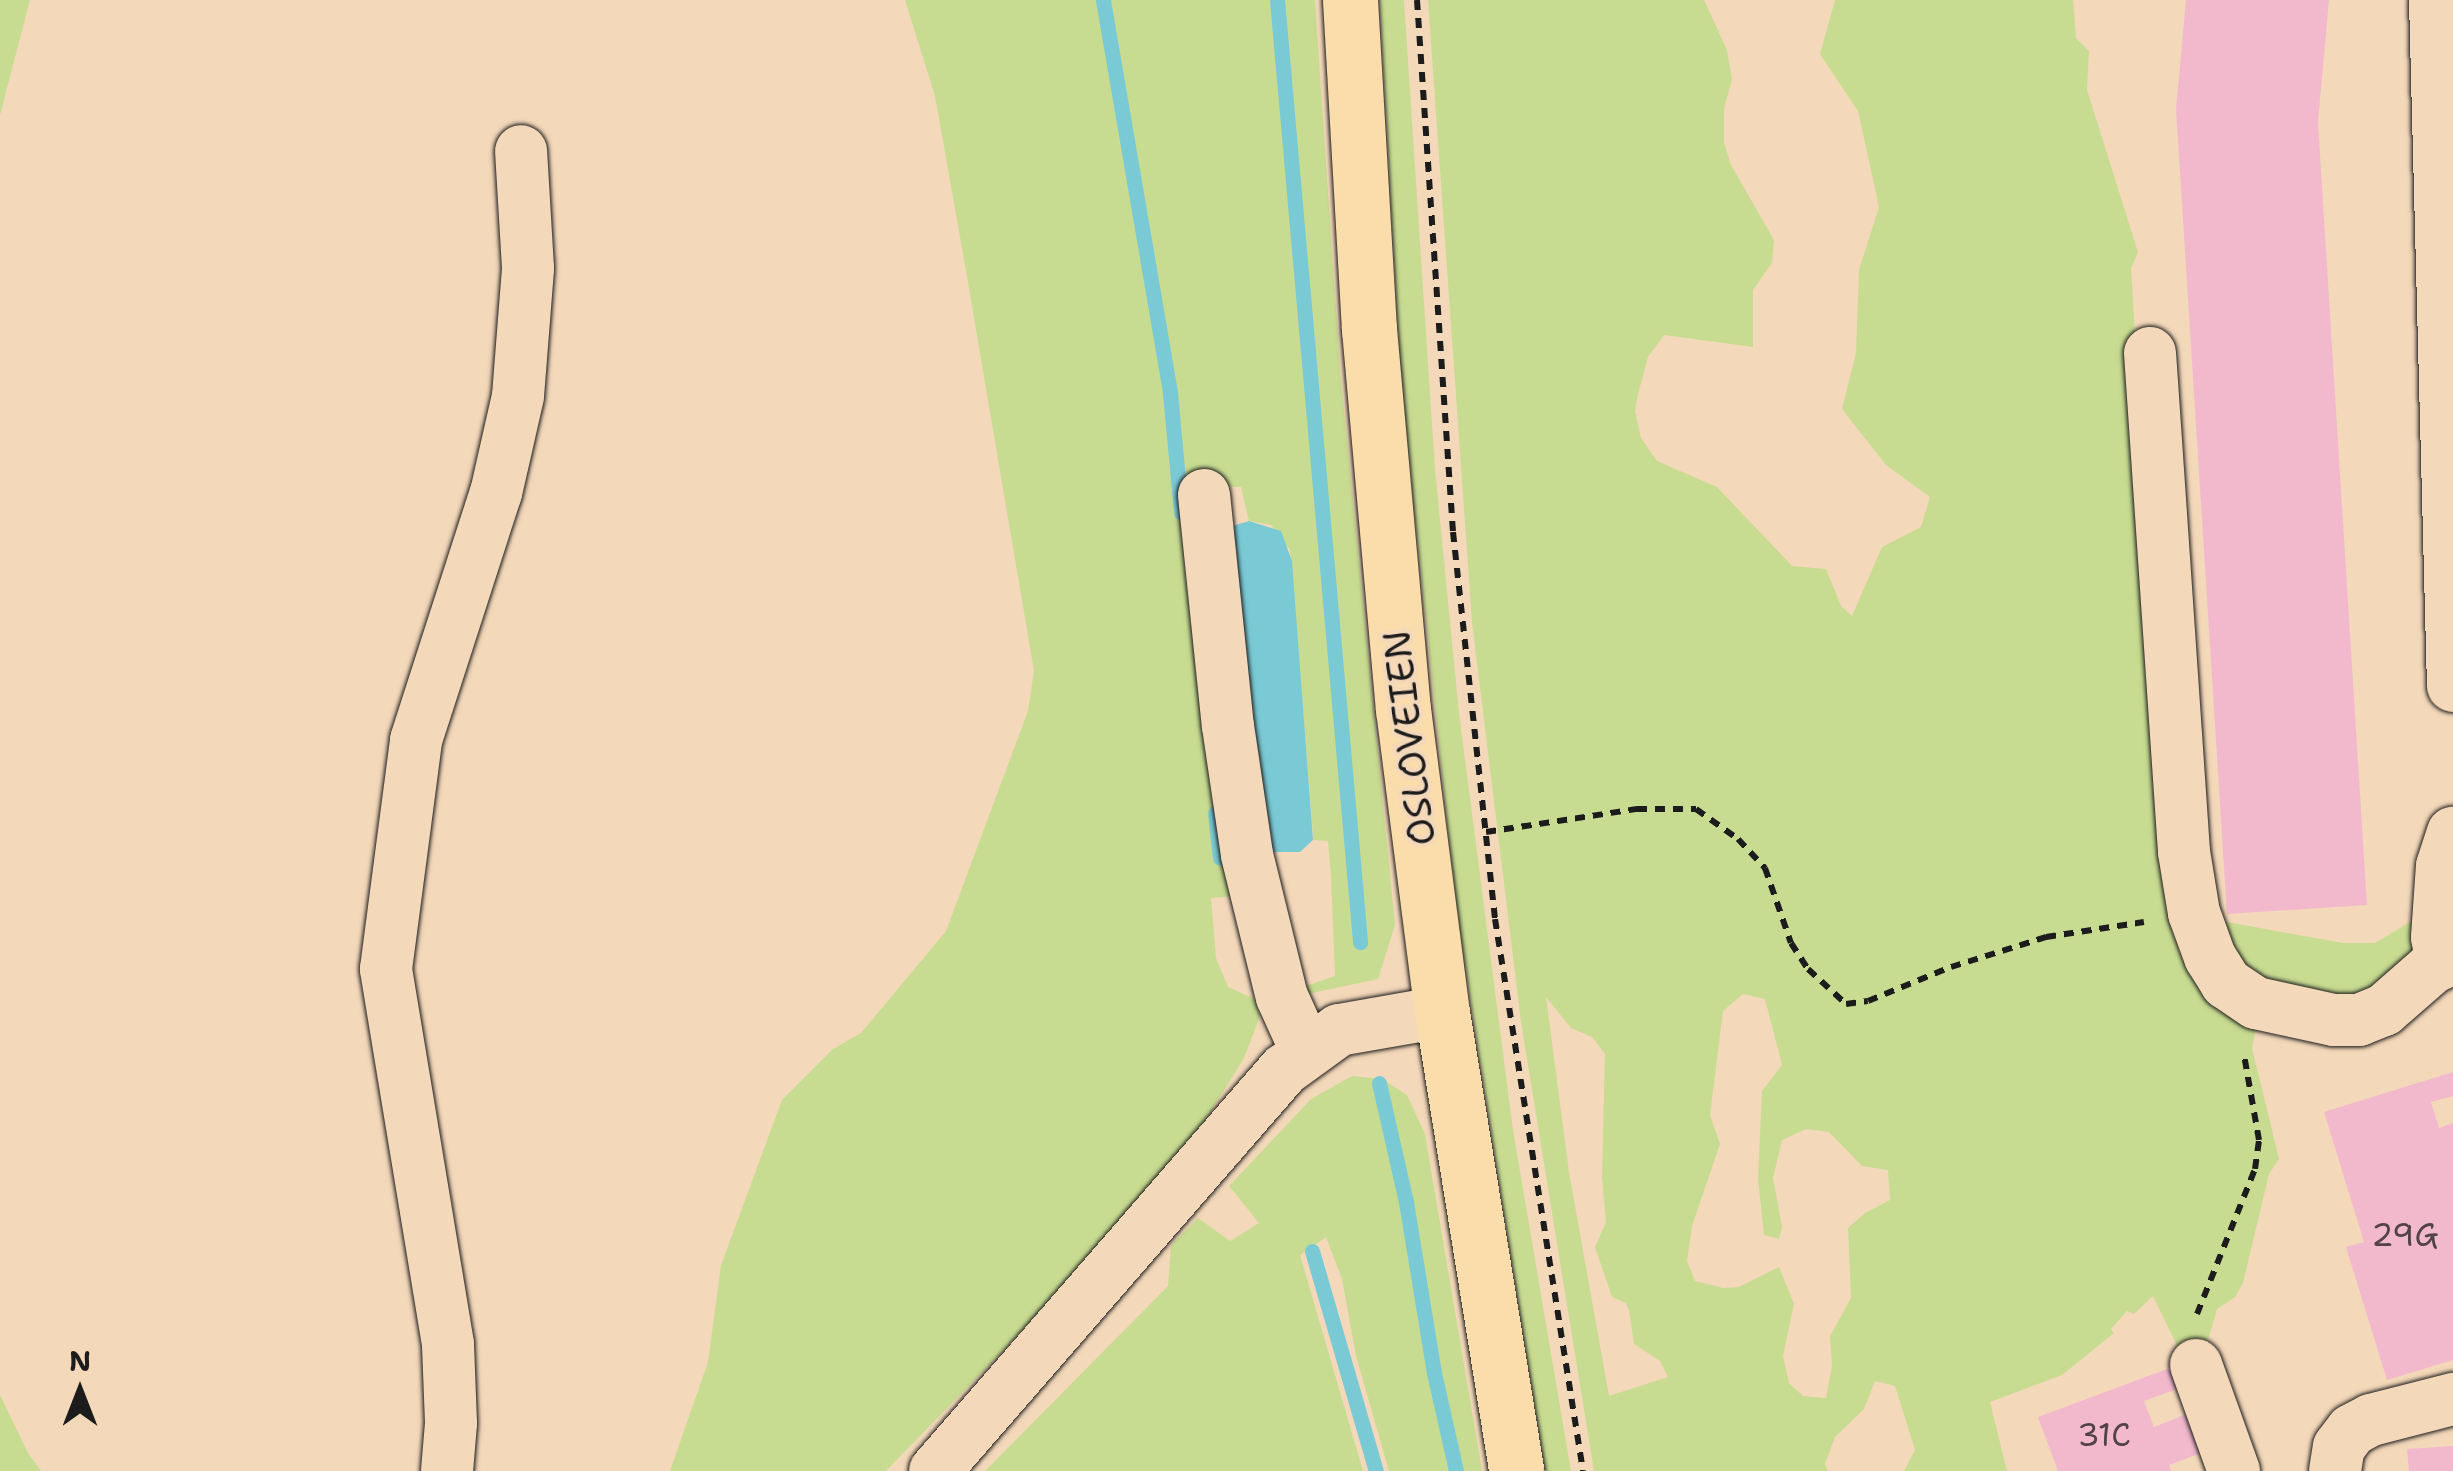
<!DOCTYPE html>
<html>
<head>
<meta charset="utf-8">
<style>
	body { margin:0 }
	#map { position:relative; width:2453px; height:1471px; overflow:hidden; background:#f4d8ba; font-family:"Shantell Sans",sans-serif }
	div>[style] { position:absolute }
	.green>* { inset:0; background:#c8dc91 }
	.water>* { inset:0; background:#7acad5 }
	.stream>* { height:15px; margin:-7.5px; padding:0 7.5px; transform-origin:7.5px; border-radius:7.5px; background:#7acad5 }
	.building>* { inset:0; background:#f2b9cd }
	.path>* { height:6px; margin-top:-3px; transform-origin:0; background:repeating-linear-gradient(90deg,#1c1c1c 0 10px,transparent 0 18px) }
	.roads { filter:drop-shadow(0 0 2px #1c1c1c) drop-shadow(0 0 2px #1c1c1c) }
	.minor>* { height:52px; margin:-26px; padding:0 26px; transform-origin:26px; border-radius:26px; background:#f4d8ba }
	.major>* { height:55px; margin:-27.5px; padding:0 27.5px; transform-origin:27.5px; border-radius:27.5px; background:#fbddab }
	span { translate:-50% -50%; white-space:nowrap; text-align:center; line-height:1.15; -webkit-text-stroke:8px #f4d8ba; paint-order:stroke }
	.number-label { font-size:32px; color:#524348 }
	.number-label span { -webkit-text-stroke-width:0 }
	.street-label { font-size:38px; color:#1c1c1c }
	.north { position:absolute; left:30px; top:1341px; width:100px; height:100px; -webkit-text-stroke:8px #f4d8ba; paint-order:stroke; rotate:0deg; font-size:28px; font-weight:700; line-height:40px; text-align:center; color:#1c1c1c }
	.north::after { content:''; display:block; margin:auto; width:35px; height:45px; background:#1c1c1c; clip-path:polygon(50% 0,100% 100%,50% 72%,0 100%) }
</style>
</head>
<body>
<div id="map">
	<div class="green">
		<div style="clip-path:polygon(0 0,30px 0,0 115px)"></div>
		<div style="clip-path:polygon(905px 0,1315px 0,1340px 370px,1395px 925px,1378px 979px,1307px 994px,1303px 987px,1335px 976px,1331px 876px,1328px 841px,1313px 840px,1313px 834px,1290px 550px,1271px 525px,1249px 521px,1241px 487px,1188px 486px,1237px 896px,1211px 898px,1216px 958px,1228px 987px,1259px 1001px,1259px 1019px,1244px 1058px,1198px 1132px,1057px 1295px,886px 1471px,670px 1471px,708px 1362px,721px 1265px,782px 1100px,833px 1049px,861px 1033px,946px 931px,1028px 711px,1034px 671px,966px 271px,935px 96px)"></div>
		<div style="clip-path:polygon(1380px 0,1404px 0,1435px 469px,1459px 713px,1513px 1130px,1571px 1471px,1545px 1471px,1456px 907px,1400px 370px)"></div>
		<div style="clip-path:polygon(evenodd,1428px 0,1704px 0,1727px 50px,1732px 80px,1724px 108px,1724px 143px,1731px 165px,1774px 240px,1772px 263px,1753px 290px,1753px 347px,1664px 335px,1648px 357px,1638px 394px,1635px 411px,1641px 438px,1657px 461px,1717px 487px,1792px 566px,1826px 569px,1841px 606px,1852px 616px,1882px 547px,1921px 527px,1930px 497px,1886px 465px,1842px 409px,1856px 353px,1859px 270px,1879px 207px,1858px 111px,1820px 54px,1835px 0,2073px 0,2076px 38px,2089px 51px,2087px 90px,2138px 252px,2131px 269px,2160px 738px,2256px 1028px,2252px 1048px,2279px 1159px,2269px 1174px,2243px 1283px,2235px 1297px,2217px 1309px,2205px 1351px,2184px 1360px,2153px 1296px,2134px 1314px,2127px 1311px,2111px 1329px,2114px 1333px,2062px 1375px,1990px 1402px,2007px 1471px,1904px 1471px,1915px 1450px,1895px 1386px,1875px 1381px,1864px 1409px,1835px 1437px,1825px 1464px,1828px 1471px,1594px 1471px,1521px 1022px,1472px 622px,1428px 0,1743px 994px,1765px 999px,1782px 1065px,1762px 1091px,1758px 1179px,1764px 1235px,1779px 1239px,1782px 1227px,1773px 1178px,1782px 1140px,1806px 1129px,1829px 1132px,1862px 1166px,1888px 1170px,1890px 1200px,1865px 1213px,1848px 1228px,1851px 1298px,1830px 1336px,1832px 1366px,1826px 1398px,1803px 1396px,1789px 1383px,1783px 1356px,1794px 1304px,1779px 1267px,1739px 1287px,1723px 1288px,1695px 1281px,1687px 1261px,1692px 1226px,1720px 1144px,1710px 1115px,1723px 1011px,1743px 994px,1428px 0,1546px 997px,1571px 1028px,1592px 1037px,1605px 1054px,1602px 1177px,1606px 1222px,1595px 1247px,1612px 1297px,1626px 1303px,1629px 1311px,1634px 1344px,1660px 1361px,1668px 1377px,1609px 1396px,1569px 1172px,1546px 997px)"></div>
		<div style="clip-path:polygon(2425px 913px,2408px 970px,2356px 1000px,2260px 979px,2233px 953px,2210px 919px,2343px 943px,2375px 943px)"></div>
		<div style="clip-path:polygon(1352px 1076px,1382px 1079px,1407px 1095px,1425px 1134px,1482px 1471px,1389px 1471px,1356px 1356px,1342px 1279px,1326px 1237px,1300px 1255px,1363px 1471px,985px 1471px,1168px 1286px,1171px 1245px,1198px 1218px,1230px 1241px,1259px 1223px,1229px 1186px,1311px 1099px)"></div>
		<div style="clip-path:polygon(0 1395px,28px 1453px,41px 1471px,0 1471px)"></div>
	</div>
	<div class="water">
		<div style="clip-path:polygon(1249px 521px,1281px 531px,1292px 561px,1313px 840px,1300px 852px,1273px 852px,1223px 537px,1229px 527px)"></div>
	</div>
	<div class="stream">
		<div style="left:1103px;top:0;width:399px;rotate:80.3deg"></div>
		<div style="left:1170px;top:393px;width:120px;rotate:84.7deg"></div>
		<div style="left:1277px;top:0;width:946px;rotate:84.96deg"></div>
		<div style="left:1215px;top:813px;width:45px;rotate:83.7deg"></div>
		<div style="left:1379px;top:1083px;width:122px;rotate:77.2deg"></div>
		<div style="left:1406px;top:1202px;width:173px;rotate:80.7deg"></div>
		<div style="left:1434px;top:1373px;width:100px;rotate:77.3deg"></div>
		<div style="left:1312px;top:1251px;width:229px;rotate:73.8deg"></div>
	</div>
	<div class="building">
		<div style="clip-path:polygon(2186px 0,2329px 0,2318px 122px,2367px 905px,2227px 914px,2176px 109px)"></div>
		<div style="clip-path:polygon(2453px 1072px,2453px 1096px,2431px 1102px,2439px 1128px,2453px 1123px,2453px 1360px,2387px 1380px,2346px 1247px,2364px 1242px,2324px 1112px)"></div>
		<div style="clip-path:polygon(2170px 1368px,2177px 1389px,2144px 1401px,2154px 1427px,2187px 1414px,2201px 1453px,2169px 1465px,2171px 1471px,2058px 1471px,2038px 1417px)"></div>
		<div style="clip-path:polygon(2453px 1446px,2453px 1471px,2409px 1471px,2407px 1449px)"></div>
	</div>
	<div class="path">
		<div style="left:1417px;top:0;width:533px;rotate:86.13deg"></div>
		<div style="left:1453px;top:532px;width:389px;rotate:83.8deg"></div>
		<div style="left:1495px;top:919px;width:559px;rotate:80.94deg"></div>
		<div style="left:1486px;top:832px;width:153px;rotate:-8.7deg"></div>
		<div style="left:1637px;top:809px;width:59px"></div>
		<div style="left:1696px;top:809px;width:52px;rotate:35.5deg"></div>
		<div style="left:1738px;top:839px;width:40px;rotate:47deg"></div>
		<div style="left:1765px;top:868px;width:79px;rotate:70.9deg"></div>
		<div style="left:1791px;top:943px;width:31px;rotate:57deg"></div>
		<div style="left:1808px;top:969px;width:52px;rotate:42.6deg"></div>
		<div style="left:1846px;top:1004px;width:22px;rotate:-8deg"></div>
		<div style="left:1868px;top:1001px;width:90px;rotate:-22.3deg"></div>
		<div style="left:1951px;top:967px;width:100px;rotate:-17.5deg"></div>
		<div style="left:2046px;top:937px;width:99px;rotate:-8.7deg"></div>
		<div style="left:2197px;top:1314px;width:156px;rotate:-68.2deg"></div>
		<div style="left:2255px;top:1169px;width:29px;rotate:-82deg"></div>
		<div style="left:2259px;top:1140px;width:86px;rotate:-100deg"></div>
	</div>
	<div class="roads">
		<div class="minor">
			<div style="left:2435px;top:0;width:686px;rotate:88.5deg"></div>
			<div style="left:2150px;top:353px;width:500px;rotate:86.1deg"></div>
			<div style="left:2184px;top:852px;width:62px;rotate:80.7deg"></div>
			<div style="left:2194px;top:913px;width:47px;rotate:70deg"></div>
			<div style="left:2210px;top:957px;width:31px;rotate:58deg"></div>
			<div style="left:2226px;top:983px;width:36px;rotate:34deg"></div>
			<div style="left:2256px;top:1003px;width:80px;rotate:12.3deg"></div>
			<div style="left:2334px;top:1020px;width:25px"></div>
			<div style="left:2359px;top:1020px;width:27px;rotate:-22deg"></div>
			<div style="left:2384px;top:1010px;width:64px;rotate:-41.2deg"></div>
			<div style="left:2432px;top:968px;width:23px;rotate:-25deg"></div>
			<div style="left:1204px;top:495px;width:232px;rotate:84.1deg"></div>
			<div style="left:1228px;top:726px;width:130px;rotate:81.6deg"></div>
			<div style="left:1247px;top:855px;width:146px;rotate:76.2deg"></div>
			<div style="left:1282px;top:997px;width:60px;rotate:65.6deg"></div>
			<div style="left:2442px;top:963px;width:26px;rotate:-101deg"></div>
			<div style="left:2437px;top:937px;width:71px;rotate:-86deg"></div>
			<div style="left:2442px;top:866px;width:35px;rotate:-72deg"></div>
			<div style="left:2196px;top:1365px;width:113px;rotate:70.3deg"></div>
			<div style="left:447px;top:1471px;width:48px;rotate:-85.2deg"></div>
			<div style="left:451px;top:1423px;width:79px;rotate:-92.2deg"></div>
			<div style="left:448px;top:1344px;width:380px;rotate:-99.4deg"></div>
			<div style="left:386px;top:969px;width:231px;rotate:-82.5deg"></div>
			<div style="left:416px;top:740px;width:260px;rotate:-72.1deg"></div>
			<div style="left:496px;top:493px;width:99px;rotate:-77.2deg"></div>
			<div style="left:518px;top:396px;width:128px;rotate:-85.5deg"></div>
			<div style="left:528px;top:268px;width:117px;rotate:-93.4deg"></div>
			<div style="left:935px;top:1471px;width:532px;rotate:-48.97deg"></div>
			<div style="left:1284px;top:1070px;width:68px;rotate:-36deg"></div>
			<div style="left:1339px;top:1030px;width:105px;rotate:-9.9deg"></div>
			<div style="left:2335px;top:1471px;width:24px;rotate:-81deg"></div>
			<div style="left:2339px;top:1447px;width:21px;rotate:-53deg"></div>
			<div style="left:2352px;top:1430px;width:21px;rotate:-28deg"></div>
			<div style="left:2371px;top:1420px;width:85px;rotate:-14.4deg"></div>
		</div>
		<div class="major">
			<div style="left:1350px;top:0;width:330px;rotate:86.7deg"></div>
			<div style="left:1369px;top:329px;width:382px;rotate:84.9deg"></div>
			<div style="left:1403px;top:709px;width:305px;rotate:82.7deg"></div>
			<div style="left:1442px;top:1012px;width:465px;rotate:80.8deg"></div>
		</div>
	</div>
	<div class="number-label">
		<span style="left:2405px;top:1235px">29G</span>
		<span style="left:2104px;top:1435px">31C</span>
	</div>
	<div class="street-label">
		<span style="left:1409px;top:738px;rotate:-97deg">OSLOVEIEN</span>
	</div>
	<div class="north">N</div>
</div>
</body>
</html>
